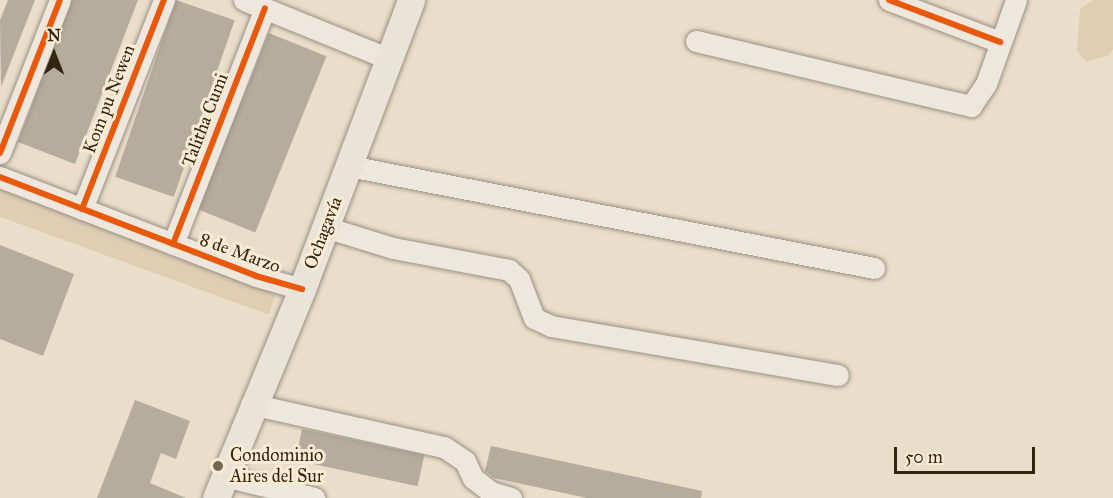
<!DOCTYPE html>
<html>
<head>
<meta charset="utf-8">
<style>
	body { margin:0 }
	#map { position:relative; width:1113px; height:498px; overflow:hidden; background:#eadeca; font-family:"IM FELL Great Primer",serif }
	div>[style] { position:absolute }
	.green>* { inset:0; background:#dfceb2; transform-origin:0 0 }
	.building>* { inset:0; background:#b5ac9d; transform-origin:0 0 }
	.roads { filter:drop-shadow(0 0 2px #999082) drop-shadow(0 0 2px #999082) }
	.minor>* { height:21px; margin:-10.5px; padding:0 10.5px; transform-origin:10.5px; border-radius:10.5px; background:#ede7dd }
	.major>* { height:27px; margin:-13.5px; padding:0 13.5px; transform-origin:13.5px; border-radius:13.5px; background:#eae3d8 }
	.cycleway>* { height:6px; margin:-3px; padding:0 3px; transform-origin:3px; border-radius:3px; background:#e8590c }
	.dots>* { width:16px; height:16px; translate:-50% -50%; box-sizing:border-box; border:3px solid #faecd4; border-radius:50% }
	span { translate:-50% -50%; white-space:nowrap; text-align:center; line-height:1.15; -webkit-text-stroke:6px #faecd4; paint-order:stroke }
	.street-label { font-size:18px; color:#34250f }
	.poi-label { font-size:18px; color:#34250f }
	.left { translate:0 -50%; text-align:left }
	.north { position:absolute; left:24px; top:24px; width:60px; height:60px; -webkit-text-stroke:4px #faecd4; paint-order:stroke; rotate:0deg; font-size:16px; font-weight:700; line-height:24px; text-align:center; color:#34250f }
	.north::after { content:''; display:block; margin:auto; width:21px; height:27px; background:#34250f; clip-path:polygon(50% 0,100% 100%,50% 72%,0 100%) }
	.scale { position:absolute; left:894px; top:447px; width:141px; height:27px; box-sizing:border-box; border:3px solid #34250f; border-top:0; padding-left:8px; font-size:18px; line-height:21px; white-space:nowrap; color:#34250f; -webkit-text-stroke:4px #faecd4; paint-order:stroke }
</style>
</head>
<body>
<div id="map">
	<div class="green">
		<div style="clip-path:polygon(1093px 0,1113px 0,1113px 49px,1109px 55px,1087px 62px,1077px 51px,1080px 9px)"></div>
		<div style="left:0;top:187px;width:296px;height:28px;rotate:20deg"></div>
	</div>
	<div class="building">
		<div style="clip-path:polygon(8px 0,35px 0,1px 87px,0 20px)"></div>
		<div style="clip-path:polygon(72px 0,138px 0,75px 164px,18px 142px)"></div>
		<div style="left:176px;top:0;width:62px;height:187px;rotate:19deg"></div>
		<div style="left:269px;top:33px;width:62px;height:190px;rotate:22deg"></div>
		<div style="clip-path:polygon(0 245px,74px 274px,43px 356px,0 339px)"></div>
		<div style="clip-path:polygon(135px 400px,190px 421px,176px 459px,161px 453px,150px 483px,186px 498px,97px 498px)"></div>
		<div style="left:302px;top:429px;width:125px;height:32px;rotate:12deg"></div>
		<div style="clip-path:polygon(491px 446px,702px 491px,701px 498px,587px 498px,494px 478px,485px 471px)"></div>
	</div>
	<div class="roads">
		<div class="minor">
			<div style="left:244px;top:0;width:157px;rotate:22.1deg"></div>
			<div style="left:889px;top:0;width:119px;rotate:20.7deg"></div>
			<div style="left:696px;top:41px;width:283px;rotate:13.3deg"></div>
			<div style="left:971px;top:106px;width:27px;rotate:-56deg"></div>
			<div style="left:986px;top:84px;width:89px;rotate:-70.3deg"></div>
			<div style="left:0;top:153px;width:164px;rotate:-68.6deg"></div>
			<div style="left:349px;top:166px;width:535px;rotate:10.99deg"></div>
			<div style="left:0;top:177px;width:274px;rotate:21.1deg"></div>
			<div style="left:256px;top:276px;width:48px;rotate:15.8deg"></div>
			<div style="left:82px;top:209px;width:225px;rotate:-68.6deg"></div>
			<div style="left:325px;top:227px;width:71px;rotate:17.2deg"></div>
			<div style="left:393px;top:248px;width:118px;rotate:10.7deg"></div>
			<div style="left:509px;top:270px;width:13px;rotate:42deg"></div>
			<div style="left:519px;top:279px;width:42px;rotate:69deg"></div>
			<div style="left:534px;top:318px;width:19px;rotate:25deg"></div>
			<div style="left:551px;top:326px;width:291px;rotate:9.7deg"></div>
			<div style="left:173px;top:244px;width:253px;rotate:-68.7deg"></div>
			<div style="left:251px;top:404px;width:198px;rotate:12.6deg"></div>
			<div style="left:444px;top:447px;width:25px;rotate:34deg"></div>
			<div style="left:465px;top:461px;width:19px;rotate:65deg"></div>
			<div style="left:473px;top:478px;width:23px;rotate:38deg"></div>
			<div style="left:491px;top:492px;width:21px;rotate:17deg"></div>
			<div style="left:224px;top:476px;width:93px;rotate:13.7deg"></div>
		</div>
		<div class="major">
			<div style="left:216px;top:498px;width:226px;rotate:-67.6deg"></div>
			<div style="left:302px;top:289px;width:309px;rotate:-69.3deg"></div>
		</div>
	</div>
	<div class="cycleway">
		<div style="left:889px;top:0;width:119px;rotate:20.7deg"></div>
		<div style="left:0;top:153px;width:164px;rotate:-68.6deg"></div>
		<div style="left:0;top:177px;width:274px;rotate:21.1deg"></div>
		<div style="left:256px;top:276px;width:48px;rotate:15.8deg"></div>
		<div style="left:82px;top:209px;width:225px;rotate:-68.6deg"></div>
		<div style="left:173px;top:244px;width:253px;rotate:-68.7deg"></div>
	</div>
	<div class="dots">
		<div style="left:218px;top:466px;background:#746650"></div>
	</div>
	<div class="street-label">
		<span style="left:109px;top:99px;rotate:-69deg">Kom pu Newen</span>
		<span style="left:205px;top:120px;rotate:-69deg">Talitha Cumi</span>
		<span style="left:323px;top:233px;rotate:-69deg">Ochagavía</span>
		<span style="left:240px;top:253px;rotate:20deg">8 de Marzo</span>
	</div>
	<div class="poi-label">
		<span class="left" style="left:230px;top:466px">Condominio<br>Aires del Sur</span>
	</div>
	<div class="north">N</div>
	<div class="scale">50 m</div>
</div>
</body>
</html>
